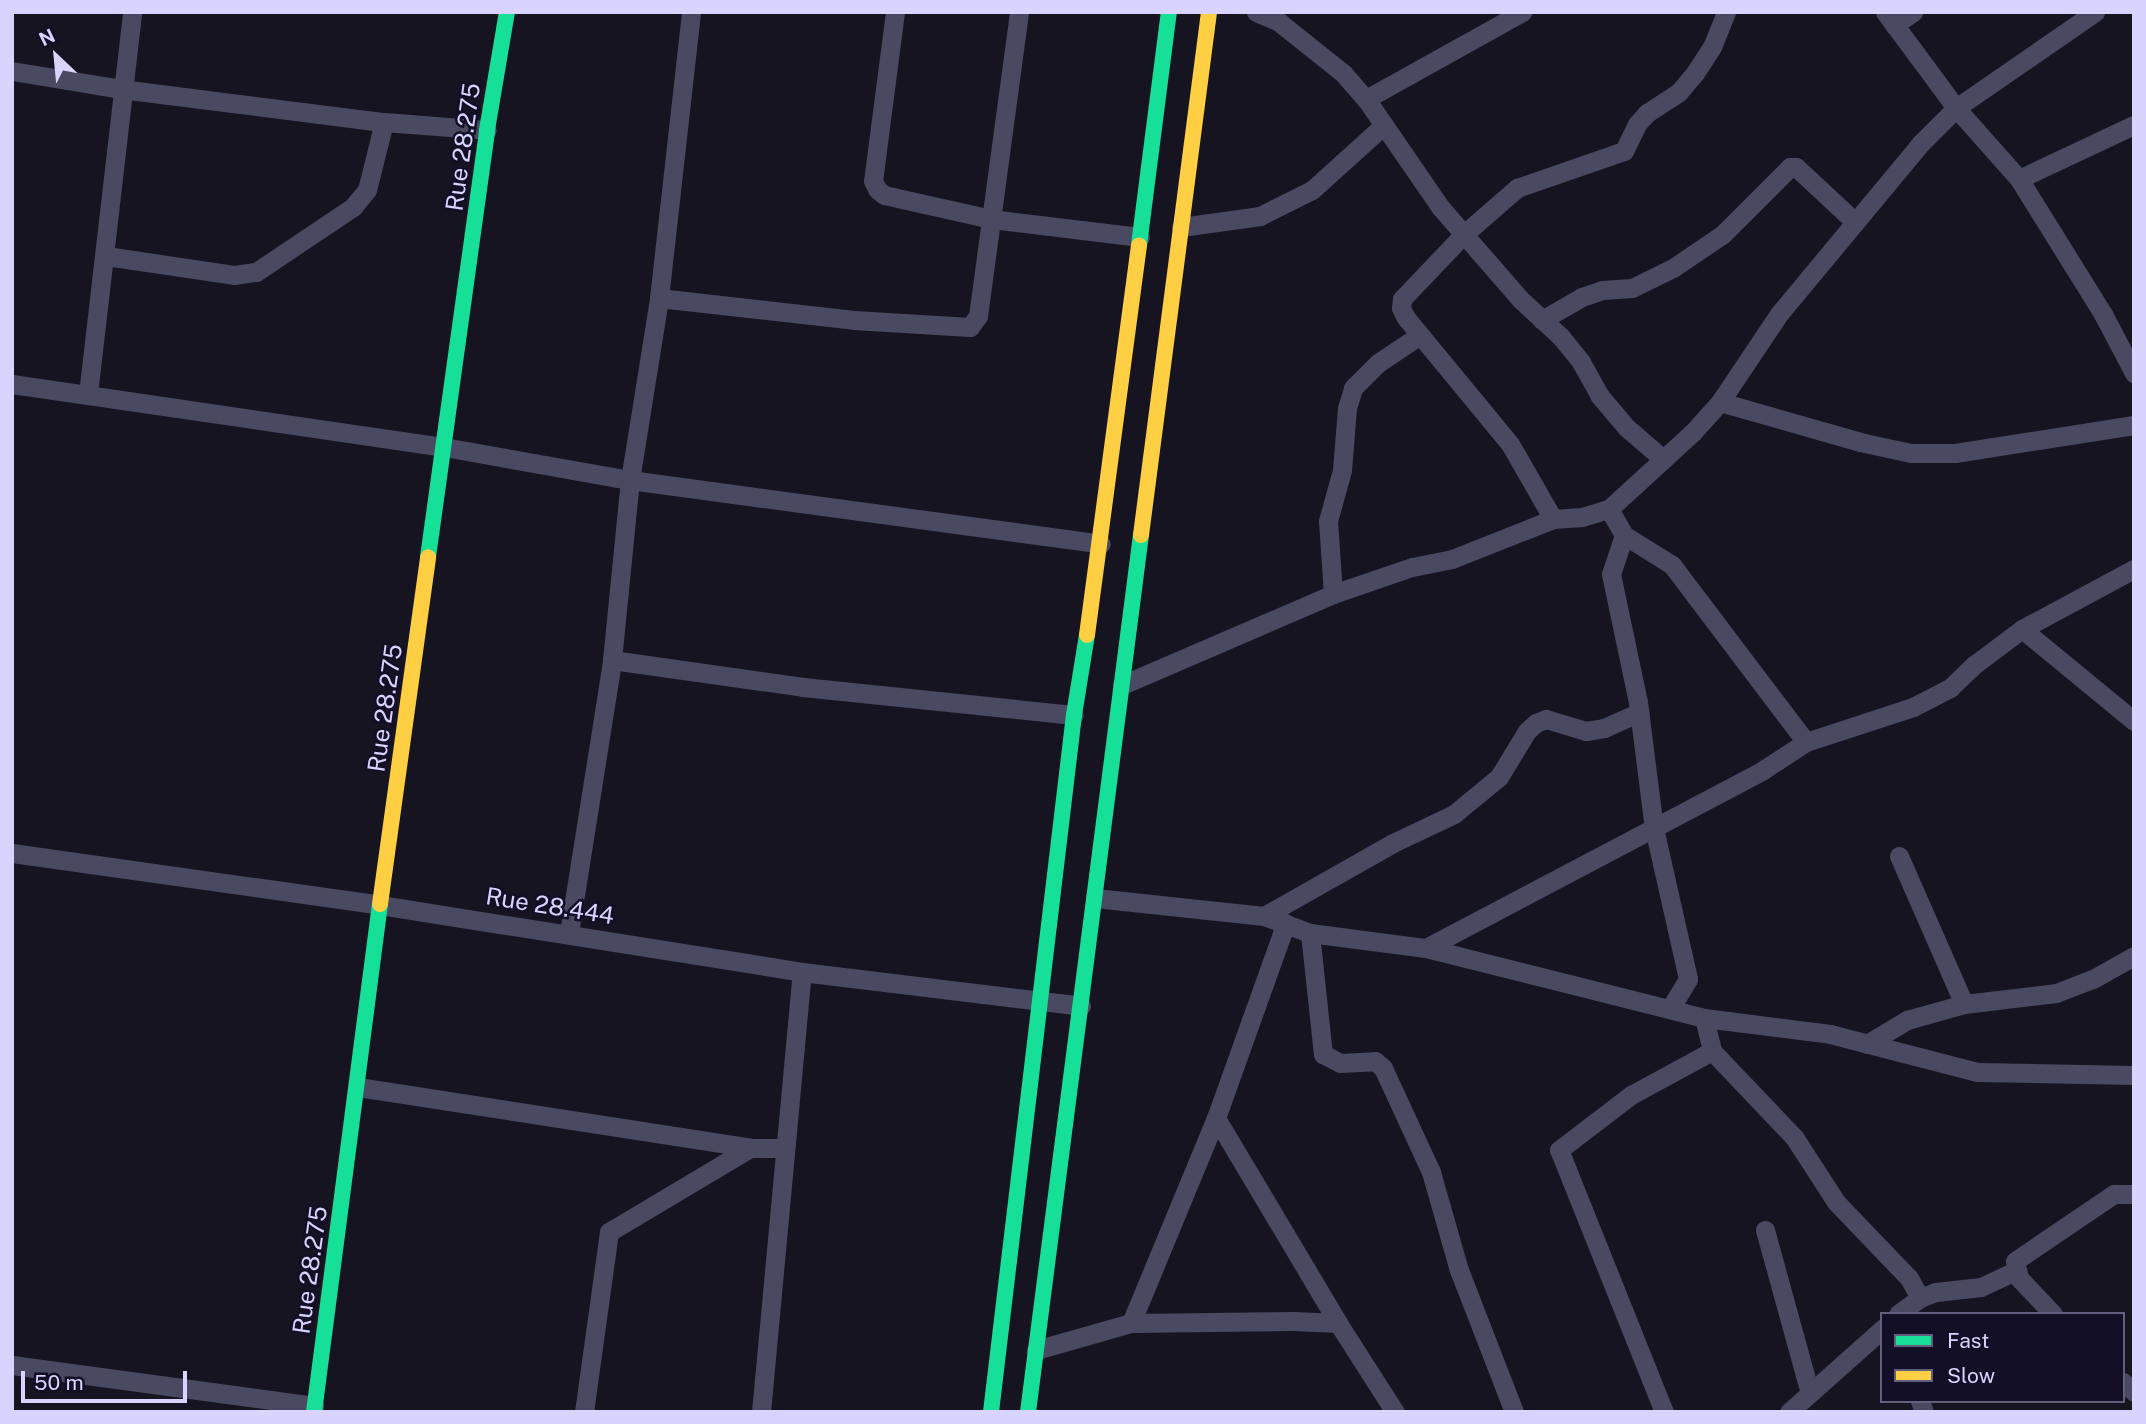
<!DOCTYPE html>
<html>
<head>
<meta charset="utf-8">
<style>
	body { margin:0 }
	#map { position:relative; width:2146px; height:1424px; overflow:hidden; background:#161421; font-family:"Public Sans",sans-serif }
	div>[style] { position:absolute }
	.street>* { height:19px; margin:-9.5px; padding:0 9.5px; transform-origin:9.5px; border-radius:9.5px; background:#4a4962 }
	.fast>* { height:16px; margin:-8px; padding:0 8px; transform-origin:8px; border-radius:8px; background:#16e098 }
	.slow>* { height:16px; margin:-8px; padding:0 8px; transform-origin:8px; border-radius:8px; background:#ffcf43 }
	span { translate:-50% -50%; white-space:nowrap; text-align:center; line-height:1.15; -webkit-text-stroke:5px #130f26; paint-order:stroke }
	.street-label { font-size:24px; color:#d9d4ff }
	.frame { position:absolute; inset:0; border:14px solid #d9d4ff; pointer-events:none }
	.legend { position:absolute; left:1880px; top:1312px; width:245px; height:91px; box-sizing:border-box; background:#130f26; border:2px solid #625e7d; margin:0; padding:9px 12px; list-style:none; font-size:21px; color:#d9d4ff }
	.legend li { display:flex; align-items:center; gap:14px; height:35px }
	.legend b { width:35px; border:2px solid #625e7d }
	.north { position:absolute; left:21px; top:21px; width:70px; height:70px; -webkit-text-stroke:5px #130f26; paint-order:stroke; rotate:334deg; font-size:19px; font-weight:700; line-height:28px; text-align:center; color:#d9d4ff }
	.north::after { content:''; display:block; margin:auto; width:24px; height:32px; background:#d9d4ff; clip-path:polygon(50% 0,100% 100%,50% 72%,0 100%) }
	.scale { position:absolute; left:21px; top:1371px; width:166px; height:32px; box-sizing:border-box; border:4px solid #d9d4ff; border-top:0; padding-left:9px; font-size:21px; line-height:24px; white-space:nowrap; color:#d9d4ff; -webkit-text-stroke:5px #130f26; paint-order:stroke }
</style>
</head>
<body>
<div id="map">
	<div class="street">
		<div style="left:895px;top:12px;width:170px;rotate:97.4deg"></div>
		<div style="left:873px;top:181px;width:9px;rotate:63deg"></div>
		<div style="left:877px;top:189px;width:9px;rotate:41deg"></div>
		<div style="left:884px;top:195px;width:110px;rotate:12.6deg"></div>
		<div style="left:991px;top:219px;width:150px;rotate:6.9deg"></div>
		<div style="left:1256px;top:12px;width:25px;rotate:23deg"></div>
		<div style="left:1279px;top:22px;width:82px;rotate:38.6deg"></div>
		<div style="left:1343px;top:73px;width:35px;rotate:49deg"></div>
		<div style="left:1366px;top:99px;width:132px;rotate:55.5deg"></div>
		<div style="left:1441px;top:208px;width:121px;rotate:49deg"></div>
		<div style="left:1520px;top:299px;width:56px;rotate:42.8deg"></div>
		<div style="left:1561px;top:337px;width:32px;rotate:51deg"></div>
		<div style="left:1581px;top:362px;width:38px;rotate:61deg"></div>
		<div style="left:1599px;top:395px;width:43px;rotate:49.7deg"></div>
		<div style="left:1627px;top:428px;width:48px;rotate:40.7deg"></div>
		<div style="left:1885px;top:12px;width:119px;rotate:53.5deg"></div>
		<div style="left:1956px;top:108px;width:95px;rotate:48.4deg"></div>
		<div style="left:2019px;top:179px;width:159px;rotate:58.1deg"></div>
		<div style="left:2103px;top:314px;width:67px;rotate:62.3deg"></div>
		<div style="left:1894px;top:25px;width:23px;rotate:-34deg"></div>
		<div style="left:12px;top:71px;width:110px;rotate:9.4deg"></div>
		<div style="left:121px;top:89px;width:265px;rotate:7.2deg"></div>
		<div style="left:384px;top:122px;width:103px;rotate:4.4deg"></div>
		<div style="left:1366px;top:99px;width:179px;rotate:-29.1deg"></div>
		<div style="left:2019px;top:179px;width:127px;rotate:-25.2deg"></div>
		<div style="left:1181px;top:227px;width:80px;rotate:-7.9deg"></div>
		<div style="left:1260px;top:216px;width:58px;rotate:-26.6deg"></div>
		<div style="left:1312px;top:190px;width:97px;rotate:-42.1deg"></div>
		<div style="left:106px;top:256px;width:129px;rotate:8.4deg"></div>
		<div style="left:234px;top:275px;width:22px;rotate:-8deg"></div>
		<div style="left:256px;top:272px;width:117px;rotate:-33.8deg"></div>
		<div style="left:353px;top:207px;width:22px;rotate:-51deg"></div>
		<div style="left:367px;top:190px;width:70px;rotate:-76deg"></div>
		<div style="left:659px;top:298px;width:196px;rotate:6.4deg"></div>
		<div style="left:854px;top:320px;width:116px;rotate:3.5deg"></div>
		<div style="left:970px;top:327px;width:14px;rotate:-54deg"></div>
		<div style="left:978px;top:316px;width:307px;rotate:-82.3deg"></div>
		<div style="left:1542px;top:320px;width:46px;rotate:-29.9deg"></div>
		<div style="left:1582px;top:297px;width:21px;rotate:-19deg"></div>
		<div style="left:1602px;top:290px;width:30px;rotate:-4deg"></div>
		<div style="left:1632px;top:288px;width:46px;rotate:-26deg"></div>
		<div style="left:1673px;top:268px;width:60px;rotate:-34.2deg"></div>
		<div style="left:1723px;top:234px;width:95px;rotate:-45deg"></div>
		<div style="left:1790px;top:167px;width:6px"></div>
		<div style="left:1796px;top:167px;width:81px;rotate:43deg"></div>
		<div style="left:12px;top:384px;width:437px;rotate:8.3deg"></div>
		<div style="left:444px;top:447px;width:189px;rotate:10.1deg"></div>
		<div style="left:630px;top:480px;width:475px;rotate:7.7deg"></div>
		<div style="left:88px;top:394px;width:385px;rotate:-83.4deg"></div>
		<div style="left:1720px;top:402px;width:146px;rotate:15.9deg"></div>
		<div style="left:1860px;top:442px;width:52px;rotate:12.2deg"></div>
		<div style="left:1911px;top:453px;width:44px"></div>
		<div style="left:1955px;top:453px;width:181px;rotate:-8.9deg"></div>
		<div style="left:1609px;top:509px;width:30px;rotate:60deg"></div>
		<div style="left:1624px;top:535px;width:41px;rotate:108.4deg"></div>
		<div style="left:1611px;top:574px;width:131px;rotate:78.1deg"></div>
		<div style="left:1638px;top:702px;width:127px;rotate:82.8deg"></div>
		<div style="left:1654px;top:828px;width:155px;rotate:77.3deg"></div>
		<div style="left:1688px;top:979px;width:35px;rotate:121deg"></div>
		<div style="left:1553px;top:519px;width:86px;rotate:-119.8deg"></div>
		<div style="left:1510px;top:444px;width:163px;rotate:-129.5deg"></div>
		<div style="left:1406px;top:318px;width:11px;rotate:-117deg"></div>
		<div style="left:1401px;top:308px;width:9px;rotate:-84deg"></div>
		<div style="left:1402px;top:299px;width:88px;rotate:-46.4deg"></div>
		<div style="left:1463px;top:235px;width:72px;rotate:-41deg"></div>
		<div style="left:1517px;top:188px;width:113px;rotate:-19.1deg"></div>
		<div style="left:1624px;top:151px;width:30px;rotate:-64deg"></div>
		<div style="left:1637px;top:124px;width:15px;rotate:-48deg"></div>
		<div style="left:1647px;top:113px;width:38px;rotate:-33deg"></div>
		<div style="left:1679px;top:92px;width:25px;rotate:-50deg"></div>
		<div style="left:1695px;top:73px;width:31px;rotate:-57deg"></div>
		<div style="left:1712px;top:47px;width:38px;rotate:-68deg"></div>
		<div style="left:1624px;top:535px;width:57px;rotate:32deg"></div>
		<div style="left:1672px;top:565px;width:222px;rotate:52.9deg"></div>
		<div style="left:1333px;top:594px;width:73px;rotate:-93.9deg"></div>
		<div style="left:1328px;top:521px;width:53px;rotate:-74.6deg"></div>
		<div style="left:1342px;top:470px;width:62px;rotate:-85.4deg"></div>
		<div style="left:1347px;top:408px;width:21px;rotate:-73deg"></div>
		<div style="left:1353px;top:388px;width:35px;rotate:-45deg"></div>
		<div style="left:1378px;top:363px;width:50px;rotate:-33.7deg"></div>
		<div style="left:2022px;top:629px;width:145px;rotate:39.4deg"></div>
		<div style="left:612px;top:660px;width:193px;rotate:8deg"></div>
		<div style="left:803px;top:687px;width:272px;rotate:5.9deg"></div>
		<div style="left:1122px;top:685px;width:230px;rotate:-23.3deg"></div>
		<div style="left:1333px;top:594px;width:83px;rotate:-18.9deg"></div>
		<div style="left:1412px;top:567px;width:41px;rotate:-11.3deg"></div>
		<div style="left:1452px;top:559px;width:109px;rotate:-21.6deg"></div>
		<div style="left:1553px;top:519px;width:29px;rotate:-4deg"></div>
		<div style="left:1582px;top:517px;width:28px;rotate:-17deg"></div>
		<div style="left:1609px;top:509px;width:114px;rotate:-42.5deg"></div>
		<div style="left:1693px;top:432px;width:40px;rotate:-48deg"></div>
		<div style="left:1720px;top:402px;width:106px;rotate:-56.2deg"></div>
		<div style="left:1779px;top:314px;width:221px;rotate:-50.3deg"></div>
		<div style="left:1920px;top:144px;width:51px;rotate:-45deg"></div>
		<div style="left:1956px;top:108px;width:169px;rotate:-34.6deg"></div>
		<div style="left:12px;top:853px;width:372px;rotate:8deg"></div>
		<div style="left:380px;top:905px;width:427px;rotate:9deg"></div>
		<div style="left:802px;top:972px;width:281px;rotate:6.9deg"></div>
		<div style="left:1899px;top:856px;width:162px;rotate:66.3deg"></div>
		<div style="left:1095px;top:898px;width:170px;rotate:6.1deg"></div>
		<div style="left:1264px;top:916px;width:49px;rotate:20.3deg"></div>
		<div style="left:1310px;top:933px;width:117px;rotate:7.4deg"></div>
		<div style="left:1426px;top:948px;width:287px;rotate:14.1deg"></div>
		<div style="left:1704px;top:1018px;width:127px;rotate:7.2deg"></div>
		<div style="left:1830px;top:1034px;width:152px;rotate:14.5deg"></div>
		<div style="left:1977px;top:1072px;width:157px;rotate:1.1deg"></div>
		<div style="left:1264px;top:916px;width:148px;rotate:-29.5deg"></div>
		<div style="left:1393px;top:843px;width:68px;rotate:-25.4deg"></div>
		<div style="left:1454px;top:814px;width:58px;rotate:-39.4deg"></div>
		<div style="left:1499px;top:777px;width:54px;rotate:-58.7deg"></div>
		<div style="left:1527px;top:731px;width:12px;rotate:-42deg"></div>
		<div style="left:1536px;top:723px;width:11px;rotate:-22deg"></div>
		<div style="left:1546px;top:719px;width:42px;rotate:16.7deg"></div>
		<div style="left:1586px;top:731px;width:18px;rotate:-9deg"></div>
		<div style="left:1604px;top:728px;width:39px;rotate:-24deg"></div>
		<div style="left:569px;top:933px;width:276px;rotate:-81deg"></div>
		<div style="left:612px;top:660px;width:181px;rotate:-84.3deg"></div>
		<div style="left:630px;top:480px;width:184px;rotate:-80.9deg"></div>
		<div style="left:659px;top:298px;width:288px;rotate:-83.6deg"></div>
		<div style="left:1310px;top:933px;width:122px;rotate:83.9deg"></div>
		<div style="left:1323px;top:1054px;width:19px;rotate:28deg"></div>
		<div style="left:1340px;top:1063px;width:35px;rotate:-3deg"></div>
		<div style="left:1375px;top:1061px;width:11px;rotate:41deg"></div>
		<div style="left:1383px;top:1068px;width:115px;rotate:65.2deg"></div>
		<div style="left:1431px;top:1172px;width:102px;rotate:74.1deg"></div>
		<div style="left:1459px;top:1270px;width:152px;rotate:68.8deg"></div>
		<div style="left:1426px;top:948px;width:381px;rotate:-27.8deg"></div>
		<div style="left:1763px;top:770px;width:51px;rotate:-33.1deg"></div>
		<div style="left:1806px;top:742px;width:113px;rotate:-18.1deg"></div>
		<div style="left:1913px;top:707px;width:42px;rotate:-27.2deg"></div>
		<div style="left:1950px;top:688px;width:33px;rotate:-44deg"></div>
		<div style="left:1974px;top:665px;width:60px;rotate:-36.9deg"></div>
		<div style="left:2022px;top:629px;width:127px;rotate:-28.2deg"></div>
		<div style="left:1704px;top:1018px;width:34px;rotate:76deg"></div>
		<div style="left:1712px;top:1051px;width:119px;rotate:46.4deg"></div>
		<div style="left:1794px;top:1137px;width:77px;rotate:57.1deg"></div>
		<div style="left:1836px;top:1202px;width:105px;rotate:46.2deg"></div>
		<div style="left:1909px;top:1278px;width:23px;rotate:61deg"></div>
		<div style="left:1920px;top:1298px;width:27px;rotate:144deg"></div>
		<div style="left:1867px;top:1044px;width:47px;rotate:-31deg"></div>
		<div style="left:1907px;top:1020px;width:59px;rotate:-15.7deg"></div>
		<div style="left:1964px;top:1004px;width:93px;rotate:-6.8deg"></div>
		<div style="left:2056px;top:993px;width:40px;rotate:-21deg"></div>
		<div style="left:2093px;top:979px;width:47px;rotate:-29.3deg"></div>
		<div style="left:358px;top:1087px;width:397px;rotate:8.8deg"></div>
		<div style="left:750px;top:1148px;width:34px"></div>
		<div style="left:1216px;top:1118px;width:239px;rotate:59.2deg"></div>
		<div style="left:1765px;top:1230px;width:166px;rotate:74.6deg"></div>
		<div style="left:1920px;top:1298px;width:17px;rotate:-21deg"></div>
		<div style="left:1936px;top:1292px;width:45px;rotate:-6.3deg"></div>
		<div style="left:1981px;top:1287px;width:38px;rotate:-25deg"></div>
		<div style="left:2053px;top:1314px;width:50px;rotate:-133.4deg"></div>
		<div style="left:2019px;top:1278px;width:17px;rotate:-103deg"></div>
		<div style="left:2015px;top:1261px;width:120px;rotate:-34.1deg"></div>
		<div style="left:2114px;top:1194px;width:20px"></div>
		<div style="left:1131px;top:1323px;width:163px;rotate:-0.7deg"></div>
		<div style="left:1294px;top:1321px;width:44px;rotate:2.6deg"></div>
		<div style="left:1338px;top:1323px;width:106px;rotate:57.4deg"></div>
		<div style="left:1036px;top:1350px;width:99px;rotate:-15.9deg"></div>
		<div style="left:1131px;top:1323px;width:222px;rotate:-67.5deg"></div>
		<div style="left:1216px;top:1118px;width:207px;rotate:-70.3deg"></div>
		<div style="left:12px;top:1365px;width:305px;rotate:7.7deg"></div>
		<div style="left:2123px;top:1382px;width:15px;rotate:42deg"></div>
		<div style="left:1920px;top:1401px;width:12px;rotate:70deg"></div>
		<div style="left:584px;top:1412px;width:182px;rotate:-82.1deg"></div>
		<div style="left:609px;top:1232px;width:164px;rotate:-30.8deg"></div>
		<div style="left:761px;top:1412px;width:442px;rotate:-84.7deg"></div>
		<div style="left:1664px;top:1412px;width:282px;rotate:-111.8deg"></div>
		<div style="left:1559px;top:1150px;width:91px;rotate:-37.4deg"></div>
		<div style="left:1631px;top:1095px;width:92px;rotate:-28.5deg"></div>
		<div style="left:1789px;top:1412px;width:125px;rotate:-41.7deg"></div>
	</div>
	<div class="fast">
		<div style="left:1139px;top:245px;width:235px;rotate:-82.7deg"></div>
		<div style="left:428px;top:557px;width:431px;rotate:-82.1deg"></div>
		<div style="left:487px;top:130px;width:120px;rotate:-80.4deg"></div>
		<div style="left:314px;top:1412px;width:512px;rotate:-82.6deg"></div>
		<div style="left:991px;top:1412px;width:702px;rotate:-83.21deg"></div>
		<div style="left:1074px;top:715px;width:81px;rotate:-80.8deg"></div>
		<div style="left:1028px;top:1412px;width:884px;rotate:-82.66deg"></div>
	</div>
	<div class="slow">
		<div style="left:1141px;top:535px;width:527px;rotate:-82.59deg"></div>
		<div style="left:1087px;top:635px;width:393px;rotate:-82.4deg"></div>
		<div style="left:380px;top:904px;width:350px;rotate:-82.1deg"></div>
	</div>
	<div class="street-label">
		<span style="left:463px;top:147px;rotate:-82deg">Rue 28.275</span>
		<span style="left:385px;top:708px;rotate:-82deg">Rue 28.275</span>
		<span style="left:550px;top:906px;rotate:9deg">Rue 28.444</span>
		<span style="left:310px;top:1270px;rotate:-82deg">Rue 28.275</span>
	</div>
	<div class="frame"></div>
	<ul class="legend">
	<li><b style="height:9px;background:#16e098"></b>Fast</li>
	<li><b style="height:9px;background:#ffcf43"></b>Slow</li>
	</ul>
	<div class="north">N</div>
	<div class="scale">50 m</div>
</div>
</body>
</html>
